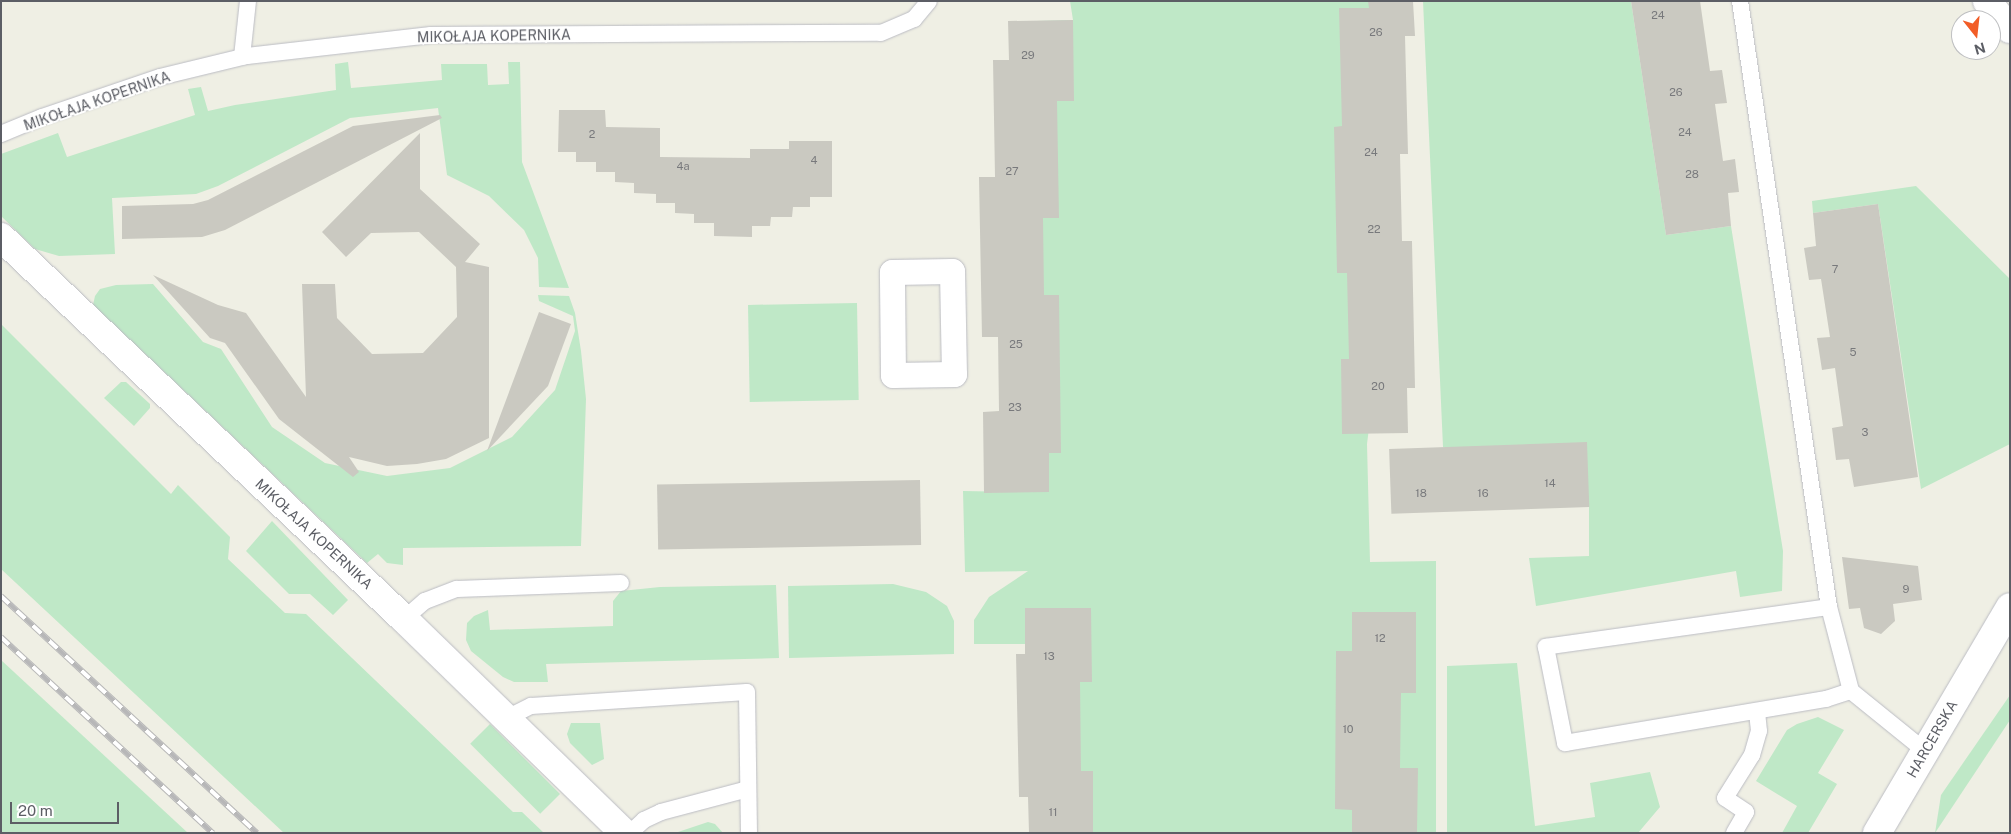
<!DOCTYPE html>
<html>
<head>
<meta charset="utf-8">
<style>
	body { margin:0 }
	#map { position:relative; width:2011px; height:834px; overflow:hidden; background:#efefe4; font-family:"Public Sans",sans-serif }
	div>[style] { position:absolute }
	.green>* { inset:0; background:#bfe8c7; transform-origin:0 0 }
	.building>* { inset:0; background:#cac9c1; transform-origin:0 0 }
	.roads { filter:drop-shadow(0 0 1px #bbbcc3) drop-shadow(0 0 1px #bbbcc3) }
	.service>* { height:16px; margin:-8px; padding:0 8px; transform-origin:8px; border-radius:8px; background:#fff }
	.pedestrian>* { height:25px; margin:-12.5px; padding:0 12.5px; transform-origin:12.5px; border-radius:12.5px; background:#fff }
	.minor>* { height:28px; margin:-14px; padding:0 14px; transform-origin:14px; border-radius:14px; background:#fff }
	.tertiary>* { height:28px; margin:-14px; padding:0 14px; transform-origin:14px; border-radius:14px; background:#fff }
	.rail>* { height:5.5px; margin-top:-2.75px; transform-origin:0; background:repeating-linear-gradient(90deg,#fff 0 11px,#b7b7b8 0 22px); box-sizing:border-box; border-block:1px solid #b7b7b8 }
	span { translate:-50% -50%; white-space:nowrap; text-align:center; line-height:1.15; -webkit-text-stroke:4px #fff; paint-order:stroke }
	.number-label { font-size:11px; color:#78797c }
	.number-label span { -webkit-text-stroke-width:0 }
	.street-label { font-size:14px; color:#5c5e65 }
	.frame { position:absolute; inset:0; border:2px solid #5c5e65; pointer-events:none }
	.north { position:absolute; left:1951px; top:10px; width:50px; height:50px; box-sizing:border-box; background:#fff; border:1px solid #bebfc1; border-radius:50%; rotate:164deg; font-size:14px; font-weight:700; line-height:20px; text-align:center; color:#5c5e65 }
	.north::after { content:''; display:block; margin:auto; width:18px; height:22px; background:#f25d27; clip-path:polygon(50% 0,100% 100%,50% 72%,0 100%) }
	.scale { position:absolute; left:10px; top:802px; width:109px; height:22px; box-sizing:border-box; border:2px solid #5c5e65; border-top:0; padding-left:6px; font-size:15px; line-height:18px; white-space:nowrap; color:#5c5e65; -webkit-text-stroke:4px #fff; paint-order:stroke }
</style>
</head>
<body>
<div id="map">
	<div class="green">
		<div style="clip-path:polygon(1070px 1px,1380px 1px,1378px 356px,1367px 444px,1370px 562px,1436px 561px,1436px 833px,1061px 833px,1060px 608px,1025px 608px,1025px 644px,974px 644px,974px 620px,989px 597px,1028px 571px,965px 572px,963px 491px,1023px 492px,1037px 21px,1073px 20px)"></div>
		<div style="clip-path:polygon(1423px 1px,1631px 1px,1666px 235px,1731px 226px,1783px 551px,1782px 591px,1740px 597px,1736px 571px,1536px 606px,1529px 558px,1589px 556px,1589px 507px,1443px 447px)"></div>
		<div style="clip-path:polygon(348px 62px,351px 88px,442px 80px,441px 64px,487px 64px,488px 85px,509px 84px,508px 62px,520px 62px,522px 162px,569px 288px,539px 287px,538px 258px,524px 230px,489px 196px,447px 175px,438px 108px,350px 118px,218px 186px,196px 194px,112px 198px,115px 254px,59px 256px,35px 249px,1px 216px,1px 154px,58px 133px,67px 157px,195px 115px,188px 89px,201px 87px,208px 111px,235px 105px,336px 90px,335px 64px)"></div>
		<div style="clip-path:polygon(1916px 186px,2010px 279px,2010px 444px,1921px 489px,1878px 204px,1813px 213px,1812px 201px)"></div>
		<div style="clip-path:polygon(153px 284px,203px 342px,221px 349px,272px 427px,325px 463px,387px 476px,450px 468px,512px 437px,555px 390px,575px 331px,573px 316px,539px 301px,538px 295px,569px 296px,575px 313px,581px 351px,586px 399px,581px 546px,403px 548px,403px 565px,387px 563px,378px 554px,367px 563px,93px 305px,95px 296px,100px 289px,116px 285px)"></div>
		<div style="left:857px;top:303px;width:97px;height:109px;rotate:89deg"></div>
		<div style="clip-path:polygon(1px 324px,171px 494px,178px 485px,230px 537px,228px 559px,285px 613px,306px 614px,513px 812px,522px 812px,544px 833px,284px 833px,1px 569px)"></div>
		<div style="clip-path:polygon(121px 382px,126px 382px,150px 404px,150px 408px,134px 426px,104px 398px)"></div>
		<div style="clip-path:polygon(272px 521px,348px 600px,333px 615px,310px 594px,289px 594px,246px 551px)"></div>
		<div style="clip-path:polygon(893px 584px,926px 592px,947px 606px,954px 621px,954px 654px,789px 658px,788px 586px)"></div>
		<div style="clip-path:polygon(776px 585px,779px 658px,546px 664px,548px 682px,514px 682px,503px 677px,471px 651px,466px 640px,467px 623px,474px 616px,488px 610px,490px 630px,613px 626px,613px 601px,621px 591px,660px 587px)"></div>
		<div style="clip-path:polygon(1px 660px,188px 833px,1px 833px)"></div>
		<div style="clip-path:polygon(1517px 663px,1535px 826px,1595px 817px,1590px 783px,1650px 772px,1660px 807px,1638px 833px,1447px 833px,1447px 666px)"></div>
		<div style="clip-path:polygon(2010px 695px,2010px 720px,1935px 833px,1941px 795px)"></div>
		<div style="clip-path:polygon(1818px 717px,1844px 730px,1818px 773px,1837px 784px,1808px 833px,1782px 833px,1797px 806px,1756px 781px,1787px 730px,1797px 724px)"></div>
		<div style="clip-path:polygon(571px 723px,600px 723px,604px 759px,592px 765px,570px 743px,567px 734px)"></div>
		<div style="left:490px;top:724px;width:99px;height:28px;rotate:45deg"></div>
		<div style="clip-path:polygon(708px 822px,715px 824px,723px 833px,675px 833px)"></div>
	</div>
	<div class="building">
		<div style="clip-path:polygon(1368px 1px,1413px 1px,1415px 36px,1405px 36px,1408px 154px,1400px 154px,1402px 241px,1412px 241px,1415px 388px,1407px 388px,1408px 433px,1342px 434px,1341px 359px,1349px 359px,1347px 273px,1337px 273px,1334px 127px,1342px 126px,1339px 8px,1369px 8px)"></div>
		<div style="clip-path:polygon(1631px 1px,1700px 1px,1710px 71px,1722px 70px,1727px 103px,1715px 104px,1723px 161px,1735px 159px,1739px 192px,1728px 193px,1731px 226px,1666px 235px)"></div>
		<div style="clip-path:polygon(1073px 20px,1074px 101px,1057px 101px,1059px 218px,1043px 218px,1044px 295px,1059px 295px,1061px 453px,1049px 453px,1049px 492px,984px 493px,983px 412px,999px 411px,998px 337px,982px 337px,979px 177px,995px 177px,993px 60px,1009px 60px,1008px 21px)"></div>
		<div style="clip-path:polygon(559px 110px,605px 110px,606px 127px,660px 128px,660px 157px,750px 158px,750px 149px,789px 149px,789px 141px,832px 141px,832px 197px,810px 197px,810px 207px,793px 207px,792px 217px,771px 217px,770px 226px,752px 226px,752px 237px,714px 236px,714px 223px,694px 223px,694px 214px,675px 213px,675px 203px,656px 203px,656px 194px,634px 193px,634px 183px,615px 182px,615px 172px,596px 172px,596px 162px,576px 162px,576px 152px,558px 152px)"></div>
		<div style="clip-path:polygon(440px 115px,442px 118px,225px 230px,202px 237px,122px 239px,122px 206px,193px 204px,208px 200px,353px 126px)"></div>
		<div style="clip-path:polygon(420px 133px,420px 189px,480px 244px,465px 262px,489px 267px,489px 438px,446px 459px,417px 464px,387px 466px,349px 457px,359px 472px,353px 477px,279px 419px,225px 343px,210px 338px,153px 275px,218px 305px,246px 313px,306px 397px,302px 284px,335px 284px,337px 318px,372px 354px,423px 353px,457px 317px,456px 267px,419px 232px,371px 233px,346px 257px,322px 232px)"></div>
		<div style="clip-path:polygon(1878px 204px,1918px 477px,1854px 487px,1849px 459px,1836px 460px,1832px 428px,1843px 426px,1835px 368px,1822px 370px,1817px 338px,1830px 337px,1821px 279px,1809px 280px,1804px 248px,1816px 246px,1813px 213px)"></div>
		<div style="clip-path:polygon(539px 312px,571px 324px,548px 386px,487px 451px)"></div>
		<div style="left:1587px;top:442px;width:65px;height:198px;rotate:88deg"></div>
		<div style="left:920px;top:480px;width:65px;height:263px;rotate:89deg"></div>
		<div style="clip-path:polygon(1842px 557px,1918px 566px,1922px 600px,1893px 604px,1895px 621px,1881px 634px,1864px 628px,1860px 608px,1849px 609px)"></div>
		<div style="clip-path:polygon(1025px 608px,1091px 608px,1092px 682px,1080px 682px,1081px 771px,1093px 771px,1093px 833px,1029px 833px,1028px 797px,1019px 797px,1016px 654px,1025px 654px)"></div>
		<div style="clip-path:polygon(1352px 612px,1416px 612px,1416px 693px,1401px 693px,1400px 768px,1418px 768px,1417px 833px,1352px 833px,1352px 810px,1335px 809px,1336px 651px,1352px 651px)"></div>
	</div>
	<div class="roads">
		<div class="service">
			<div style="left:1740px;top:1px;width:613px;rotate:81.65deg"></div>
			<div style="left:1829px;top:607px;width:87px;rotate:75.3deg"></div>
			<div style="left:1851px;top:691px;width:95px;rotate:39deg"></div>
			<div style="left:242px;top:57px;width:56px;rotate:-83.9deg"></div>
			<div style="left:1px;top:134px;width:44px;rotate:-22.5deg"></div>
			<div style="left:42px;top:117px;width:125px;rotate:-18.7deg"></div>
			<div style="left:160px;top:77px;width:89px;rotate:-13.6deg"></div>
			<div style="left:247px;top:56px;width:185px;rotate:-6.5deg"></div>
			<div style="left:431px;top:35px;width:450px;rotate:-0.3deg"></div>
			<div style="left:881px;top:33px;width:36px;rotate:-23deg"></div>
			<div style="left:914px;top:19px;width:23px;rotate:-50deg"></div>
			<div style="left:1829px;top:607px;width:286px;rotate:172deg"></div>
			<div style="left:1546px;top:647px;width:98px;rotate:78.8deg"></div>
			<div style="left:1565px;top:743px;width:265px;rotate:-9.6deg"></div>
			<div style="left:1826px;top:699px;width:26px;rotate:-18deg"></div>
			<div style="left:404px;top:619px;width:28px;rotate:-41deg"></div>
			<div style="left:425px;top:601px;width:34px;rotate:-21deg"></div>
			<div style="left:457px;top:589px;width:164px;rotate:-2.1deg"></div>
			<div style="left:505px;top:719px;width:29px;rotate:-27deg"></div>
			<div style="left:531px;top:706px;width:216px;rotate:-3.7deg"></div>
			<div style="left:747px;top:692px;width:141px;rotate:89.2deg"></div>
			<div style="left:630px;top:833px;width:19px;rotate:-43deg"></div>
			<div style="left:644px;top:820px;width:19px;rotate:-25deg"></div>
			<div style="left:661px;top:812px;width:90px;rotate:-14.8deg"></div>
			<div style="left:1734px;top:833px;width:24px;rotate:-60deg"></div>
			<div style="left:1746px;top:812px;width:25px;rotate:-146deg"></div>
			<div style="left:1725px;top:798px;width:51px;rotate:-57.9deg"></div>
			<div style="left:1752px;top:755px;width:25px;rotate:-74deg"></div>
			<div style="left:1759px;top:731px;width:20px;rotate:-96deg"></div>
		</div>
		<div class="pedestrian">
			<div style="left:952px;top:271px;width:103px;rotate:88.9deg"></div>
			<div style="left:954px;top:374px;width:61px;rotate:179.1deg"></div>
			<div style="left:893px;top:375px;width:103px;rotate:-90.6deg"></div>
			<div style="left:892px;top:272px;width:60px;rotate:-1deg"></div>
		</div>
		<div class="minor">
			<div style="left:1px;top:237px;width:555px;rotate:43.47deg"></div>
			<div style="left:404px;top:619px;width:307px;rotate:44.2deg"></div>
		</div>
		<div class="tertiary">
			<div style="left:1987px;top:1px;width:36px;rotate:51deg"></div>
			<div style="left:1877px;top:833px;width:262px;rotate:-59.5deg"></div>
		</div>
	</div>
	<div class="rail">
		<div style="left:1px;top:596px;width:349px;rotate:42.8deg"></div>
		<div style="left:1px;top:637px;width:289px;rotate:42.8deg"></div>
	</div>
	<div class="number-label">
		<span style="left:1658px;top:15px">24</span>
		<span style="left:1376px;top:32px">26</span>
		<span style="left:1028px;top:55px">29</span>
		<span style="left:1676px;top:92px">26</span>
		<span style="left:1685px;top:132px">24</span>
		<span style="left:592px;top:134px">2</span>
		<span style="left:1371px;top:152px">24</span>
		<span style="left:814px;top:160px">4</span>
		<span style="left:683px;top:166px">4a</span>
		<span style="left:1012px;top:171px">27</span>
		<span style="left:1692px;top:174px">28</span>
		<span style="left:1374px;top:229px">22</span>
		<span style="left:1835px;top:269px">7</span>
		<span style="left:1016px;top:344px">25</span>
		<span style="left:1853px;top:352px">5</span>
		<span style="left:1378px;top:386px">20</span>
		<span style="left:1015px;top:407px">23</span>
		<span style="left:1865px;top:432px">3</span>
		<span style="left:1550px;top:483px">14</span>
		<span style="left:1421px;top:493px">18</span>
		<span style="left:1483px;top:493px">16</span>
		<span style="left:1906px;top:589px">9</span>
		<span style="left:1380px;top:638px">12</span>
		<span style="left:1049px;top:656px">13</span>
		<span style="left:1348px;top:729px">10</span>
		<span style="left:1053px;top:812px">11</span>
	</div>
	<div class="street-label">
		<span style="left:494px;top:36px;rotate:-1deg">MIKOŁAJA KOPERNIKA</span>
		<span style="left:97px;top:101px;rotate:-19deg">MIKOŁAJA KOPERNIKA</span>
		<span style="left:314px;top:534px;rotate:43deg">MIKOŁAJA KOPERNIKA</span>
		<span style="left:1932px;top:739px;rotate:-60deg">HARCERSKA</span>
	</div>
	<div class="frame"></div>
	<div class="north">N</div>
	<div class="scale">20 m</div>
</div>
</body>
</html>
